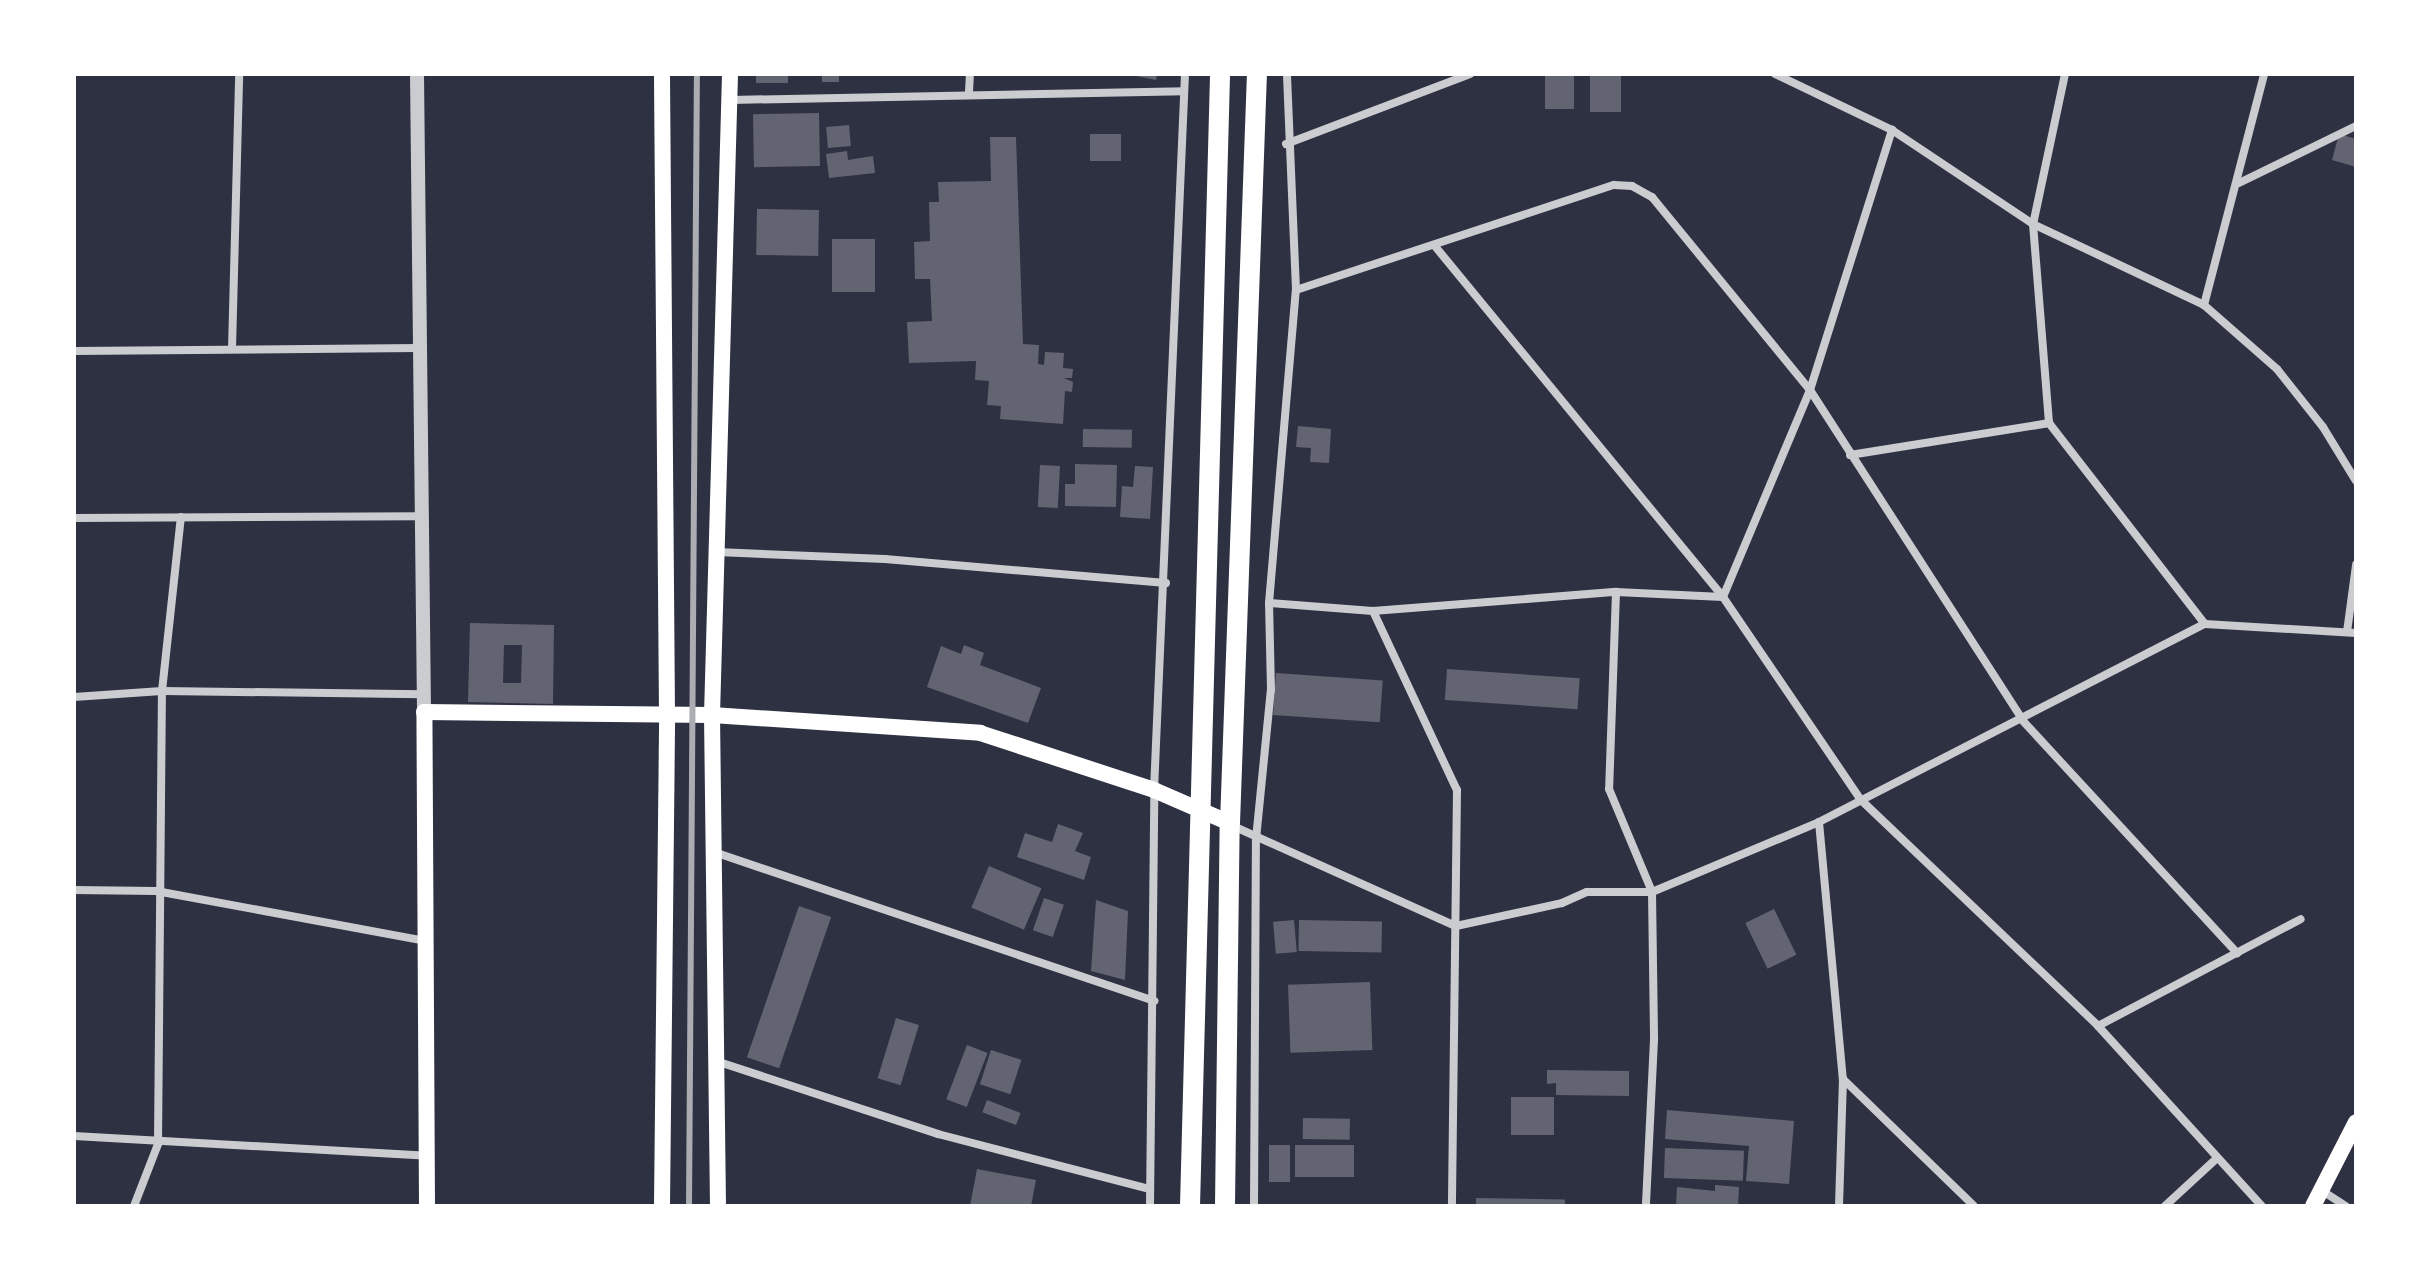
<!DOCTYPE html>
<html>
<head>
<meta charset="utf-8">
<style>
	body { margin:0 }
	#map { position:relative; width:2430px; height:1280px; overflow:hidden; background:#2d3142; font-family:"Playfair Display",serif }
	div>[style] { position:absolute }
	.building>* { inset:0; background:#626471; transform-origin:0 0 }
	.minor>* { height:8px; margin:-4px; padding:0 4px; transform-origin:4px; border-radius:4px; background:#caccd0 }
	.tertiary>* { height:14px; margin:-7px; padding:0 7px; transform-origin:7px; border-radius:7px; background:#caccd0 }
	.secondary>* { height:16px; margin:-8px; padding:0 8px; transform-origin:8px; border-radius:8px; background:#fff }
	.trunk>* { height:20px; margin:-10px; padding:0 10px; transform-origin:10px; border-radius:10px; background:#fff }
	.rail>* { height:6px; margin:-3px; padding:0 3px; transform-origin:3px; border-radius:3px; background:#abadb3 }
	span { translate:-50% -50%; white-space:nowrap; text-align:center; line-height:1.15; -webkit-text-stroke:7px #fff; paint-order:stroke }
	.frame { position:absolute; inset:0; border:76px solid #fff; pointer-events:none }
</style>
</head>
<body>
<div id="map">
	<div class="building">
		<div style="left:756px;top:74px;width:32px;height:9px"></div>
		<div style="left:822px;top:74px;width:17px;height:8px"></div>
		<div style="clip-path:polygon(1126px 74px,1157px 74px,1156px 80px)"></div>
		<div style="left:1545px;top:74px;width:29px;height:35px"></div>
		<div style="left:1590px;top:74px;width:31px;height:38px"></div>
		<div style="left:819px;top:113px;width:53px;height:66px;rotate:89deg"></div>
		<div style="left:849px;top:125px;width:21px;height:23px;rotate:85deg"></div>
		<div style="left:1090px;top:134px;width:31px;height:27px"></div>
		<div style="clip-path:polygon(2339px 134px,2356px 139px,2356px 167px,2332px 160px)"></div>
		<div style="clip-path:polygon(990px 137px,1016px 137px,1023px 344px,1039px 345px,1038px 364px,1044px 365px,1045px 352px,1064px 353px,1063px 368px,1073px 369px,1072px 378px,1064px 378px,1073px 382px,1072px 392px,1065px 391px,1063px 424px,1000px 419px,1001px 406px,987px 405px,989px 381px,975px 380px,976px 361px,909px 363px,907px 322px,932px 321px,930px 279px,915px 279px,914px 242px,930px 241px,929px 202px,939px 202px,938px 182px,991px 181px)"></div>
		<div style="clip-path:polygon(847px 151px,848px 160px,873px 156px,875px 173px,829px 178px,826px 154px)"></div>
		<div style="left:757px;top:209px;width:62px;height:46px;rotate:1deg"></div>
		<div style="left:832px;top:239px;width:43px;height:53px"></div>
		<div style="clip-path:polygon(1298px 426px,1331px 429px,1329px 463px,1310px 462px,1311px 448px,1296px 447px)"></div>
		<div style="left:1083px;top:429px;width:49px;height:18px;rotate:1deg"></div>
		<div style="clip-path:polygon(1075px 464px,1117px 465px,1116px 507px,1065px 506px,1065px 484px,1075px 484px)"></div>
		<div style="left:1040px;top:465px;width:20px;height:42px;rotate:3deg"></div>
		<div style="clip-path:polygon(1135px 466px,1153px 467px,1150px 519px,1120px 517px,1122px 486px,1133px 487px)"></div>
		<div style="clip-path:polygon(evenodd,470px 623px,554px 625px,553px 704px,468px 702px,470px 623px,504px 645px,522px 645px,521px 683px,503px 683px,504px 645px)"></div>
		<div style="clip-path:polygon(964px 645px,984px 653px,980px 665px,1041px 688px,1028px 723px,927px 687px,941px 646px,961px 654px)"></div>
		<div style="left:1447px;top:669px;width:133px;height:31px;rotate:4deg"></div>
		<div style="left:1276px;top:673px;width:107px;height:42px;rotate:4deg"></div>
		<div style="clip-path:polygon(1058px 824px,1083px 833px,1075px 851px,1091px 857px,1084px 880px,1017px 857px,1025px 833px,1052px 842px)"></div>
		<div style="left:989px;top:866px;width:57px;height:45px;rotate:23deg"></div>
		<div style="left:1044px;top:898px;width:21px;height:34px;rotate:19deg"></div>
		<div style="clip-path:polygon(1096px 900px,1128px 911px,1125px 980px,1091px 971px)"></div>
		<div style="left:799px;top:906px;width:34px;height:160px;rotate:19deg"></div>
		<div style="left:1774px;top:909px;width:51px;height:32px;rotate:64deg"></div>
		<div style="left:1294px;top:920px;width:32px;height:21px;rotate:85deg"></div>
		<div style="left:1299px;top:920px;width:83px;height:31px;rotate:1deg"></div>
		<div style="left:1370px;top:982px;width:68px;height:82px;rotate:88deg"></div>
		<div style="left:896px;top:1018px;width:24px;height:63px;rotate:17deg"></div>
		<div style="left:967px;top:1045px;width:22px;height:58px;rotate:21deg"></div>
		<div style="left:991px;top:1050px;width:32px;height:36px;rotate:18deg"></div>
		<div style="clip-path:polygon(1547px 1070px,1629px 1071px,1629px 1096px,1556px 1095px,1556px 1083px,1547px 1084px)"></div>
		<div style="left:1511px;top:1097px;width:43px;height:38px"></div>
		<div style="left:987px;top:1100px;width:36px;height:13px;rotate:21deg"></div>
		<div style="clip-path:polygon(1667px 1110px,1794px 1121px,1789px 1184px,1746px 1181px,1749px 1146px,1665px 1139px)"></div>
		<div style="left:1303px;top:1118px;width:47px;height:21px;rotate:1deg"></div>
		<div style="left:1269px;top:1145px;width:21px;height:37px"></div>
		<div style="left:1295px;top:1145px;width:59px;height:32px"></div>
		<div style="left:1665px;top:1148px;width:79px;height:30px;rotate:2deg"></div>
		<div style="clip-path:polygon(977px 1169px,1036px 1180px,1031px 1206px,970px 1206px)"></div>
		<div style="clip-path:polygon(1715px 1185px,1739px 1187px,1738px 1206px,1676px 1206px,1677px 1187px,1715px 1191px)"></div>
		<div style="left:1476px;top:1198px;width:89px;height:8px;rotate:1deg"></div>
	</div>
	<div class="minor">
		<div style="left:1775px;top:74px;width:130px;rotate:25.6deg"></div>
		<div style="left:1892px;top:130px;width:169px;rotate:33.7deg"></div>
		<div style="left:2033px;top:224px;width:189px;rotate:25.3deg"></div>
		<div style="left:2204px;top:305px;width:97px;rotate:41.2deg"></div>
		<div style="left:2277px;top:369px;width:74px;rotate:51.6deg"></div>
		<div style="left:2323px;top:427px;width:63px;rotate:58.6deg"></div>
		<div style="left:2065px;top:74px;width:153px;rotate:102deg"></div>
		<div style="left:2033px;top:224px;width:200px;rotate:85.4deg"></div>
		<div style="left:2049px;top:423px;width:254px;rotate:52.2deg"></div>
		<div style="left:969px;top:92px;width:18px;rotate:-87deg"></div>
		<div style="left:730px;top:100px;width:454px;rotate:-1.1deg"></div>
		<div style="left:1286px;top:144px;width:197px;rotate:-20.8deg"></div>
		<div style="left:2239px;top:183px;width:130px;rotate:-26deg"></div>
		<div style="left:1434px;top:245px;width:455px;rotate:50.6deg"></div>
		<div style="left:1723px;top:597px;width:245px;rotate:55.8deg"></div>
		<div style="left:1861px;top:800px;width:327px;rotate:43.6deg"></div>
		<div style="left:2098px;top:1026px;width:244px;rotate:47.7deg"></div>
		<div style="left:1296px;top:290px;width:335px;rotate:-18.3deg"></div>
		<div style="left:1614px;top:185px;width:18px;rotate:3deg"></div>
		<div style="left:1632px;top:186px;width:23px;rotate:29deg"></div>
		<div style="left:1652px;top:197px;width:249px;rotate:50.7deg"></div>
		<div style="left:1810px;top:390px;width:394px;rotate:57.2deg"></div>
		<div style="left:2023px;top:721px;width:316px;rotate:47.3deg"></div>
		<div style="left:2204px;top:305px;width:239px;rotate:-75.4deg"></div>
		<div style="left:232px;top:349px;width:275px;rotate:-88.5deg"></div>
		<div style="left:74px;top:351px;width:344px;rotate:-0.5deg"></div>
		<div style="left:1850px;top:455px;width:202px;rotate:-9.1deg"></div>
		<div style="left:74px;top:518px;width:345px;rotate:-0.3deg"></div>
		<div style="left:717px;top:552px;width:168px;rotate:2.4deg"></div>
		<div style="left:885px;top:559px;width:282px;rotate:4.9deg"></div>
		<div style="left:1616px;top:592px;width:197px;rotate:92deg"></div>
		<div style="left:1609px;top:789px;width:112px;rotate:67.3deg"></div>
		<div style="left:1652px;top:892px;width:148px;rotate:89.2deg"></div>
		<div style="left:1654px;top:1040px;width:166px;rotate:92.8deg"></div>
		<div style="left:1723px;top:597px;width:225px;rotate:-67.2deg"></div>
		<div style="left:1810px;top:390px;width:273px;rotate:-72.5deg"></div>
		<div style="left:1269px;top:603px;width:104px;rotate:4.4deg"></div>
		<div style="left:1373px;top:611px;width:244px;rotate:-4.5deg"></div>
		<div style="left:1616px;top:592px;width:107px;rotate:2.7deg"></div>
		<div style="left:1373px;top:611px;width:198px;rotate:64.9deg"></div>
		<div style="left:1457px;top:790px;width:416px;rotate:90.7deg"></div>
		<div style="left:2347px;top:632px;width:68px;rotate:-82.3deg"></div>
		<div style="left:74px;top:697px;width:88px;rotate:-3.9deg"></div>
		<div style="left:162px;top:691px;width:260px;rotate:0.7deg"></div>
		<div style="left:1819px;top:822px;width:258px;rotate:84.7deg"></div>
		<div style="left:1843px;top:1079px;width:127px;rotate:91.8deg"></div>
		<div style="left:1233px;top:826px;width:244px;rotate:24.2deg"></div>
		<div style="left:1456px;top:926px;width:108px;rotate:-12.2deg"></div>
		<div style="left:1562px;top:903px;width:27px;rotate:-24deg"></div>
		<div style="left:1587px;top:892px;width:65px"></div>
		<div style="left:1652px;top:892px;width:181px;rotate:-22.7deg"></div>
		<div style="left:1819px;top:822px;width:434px;rotate:-27.2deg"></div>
		<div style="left:2205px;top:624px;width:151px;rotate:3.4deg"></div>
		<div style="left:714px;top:852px;width:465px;rotate:18.7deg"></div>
		<div style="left:74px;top:890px;width:82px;rotate:0.7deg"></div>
		<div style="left:156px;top:891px;width:275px;rotate:10.5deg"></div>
		<div style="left:2098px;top:1026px;width:229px;rotate:-27.8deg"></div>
		<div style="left:719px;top:1062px;width:231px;rotate:18.2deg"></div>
		<div style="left:938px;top:1134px;width:218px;rotate:14.6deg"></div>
		<div style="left:1843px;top:1079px;width:182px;rotate:44.1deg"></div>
		<div style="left:74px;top:1136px;width:354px;rotate:3.2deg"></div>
		<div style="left:2321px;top:1190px;width:30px;rotate:33deg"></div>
		<div style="left:134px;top:1206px;width:66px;rotate:-68.8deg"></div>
		<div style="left:158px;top:1144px;width:453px;rotate:-89.5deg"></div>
		<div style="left:162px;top:691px;width:175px;rotate:-83.8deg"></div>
		<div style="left:1150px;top:1206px;width:416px;rotate:-89.4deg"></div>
		<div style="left:1154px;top:790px;width:717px;rotate:-87.52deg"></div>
		<div style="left:1254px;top:1206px;width:367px;rotate:-89.7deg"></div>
		<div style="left:1256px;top:839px;width:150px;rotate:-84.3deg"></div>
		<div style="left:1271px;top:690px;width:87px;rotate:-91.3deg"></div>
		<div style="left:1269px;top:603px;width:314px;rotate:-85.1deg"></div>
		<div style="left:1296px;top:290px;width:216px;rotate:-92.4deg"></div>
		<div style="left:2165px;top:1206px;width:69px;rotate:-42.7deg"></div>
	</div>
	<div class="tertiary">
		<div style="left:417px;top:74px;width:638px;rotate:89.37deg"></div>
	</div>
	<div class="secondary">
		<div style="left:427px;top:1206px;width:494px;rotate:-90.3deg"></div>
		<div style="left:424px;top:712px;width:288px;rotate:0.6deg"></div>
		<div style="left:712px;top:715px;width:269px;rotate:3.8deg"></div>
		<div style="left:980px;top:733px;width:183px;rotate:18.1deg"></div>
		<div style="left:1154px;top:790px;width:83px;rotate:23.5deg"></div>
		<div style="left:662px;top:1206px;width:492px;rotate:-89.4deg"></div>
		<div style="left:667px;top:714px;width:640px;rotate:-90.45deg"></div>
		<div style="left:718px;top:1206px;width:491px;rotate:-90.7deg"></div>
		<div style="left:712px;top:715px;width:641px;rotate:-88.39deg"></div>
		<div style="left:2313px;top:1206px;width:94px;rotate:-62.9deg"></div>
	</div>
	<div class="trunk">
		<div style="left:1190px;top:1206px;width:1132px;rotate:-88.48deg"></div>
		<div style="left:1225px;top:1206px;width:383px;rotate:-89.3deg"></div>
		<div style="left:1230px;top:823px;width:749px;rotate:-87.94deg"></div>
	</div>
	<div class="rail">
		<div style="left:689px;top:1206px;width:1132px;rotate:-89.6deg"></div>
	</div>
	<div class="frame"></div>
</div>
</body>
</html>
